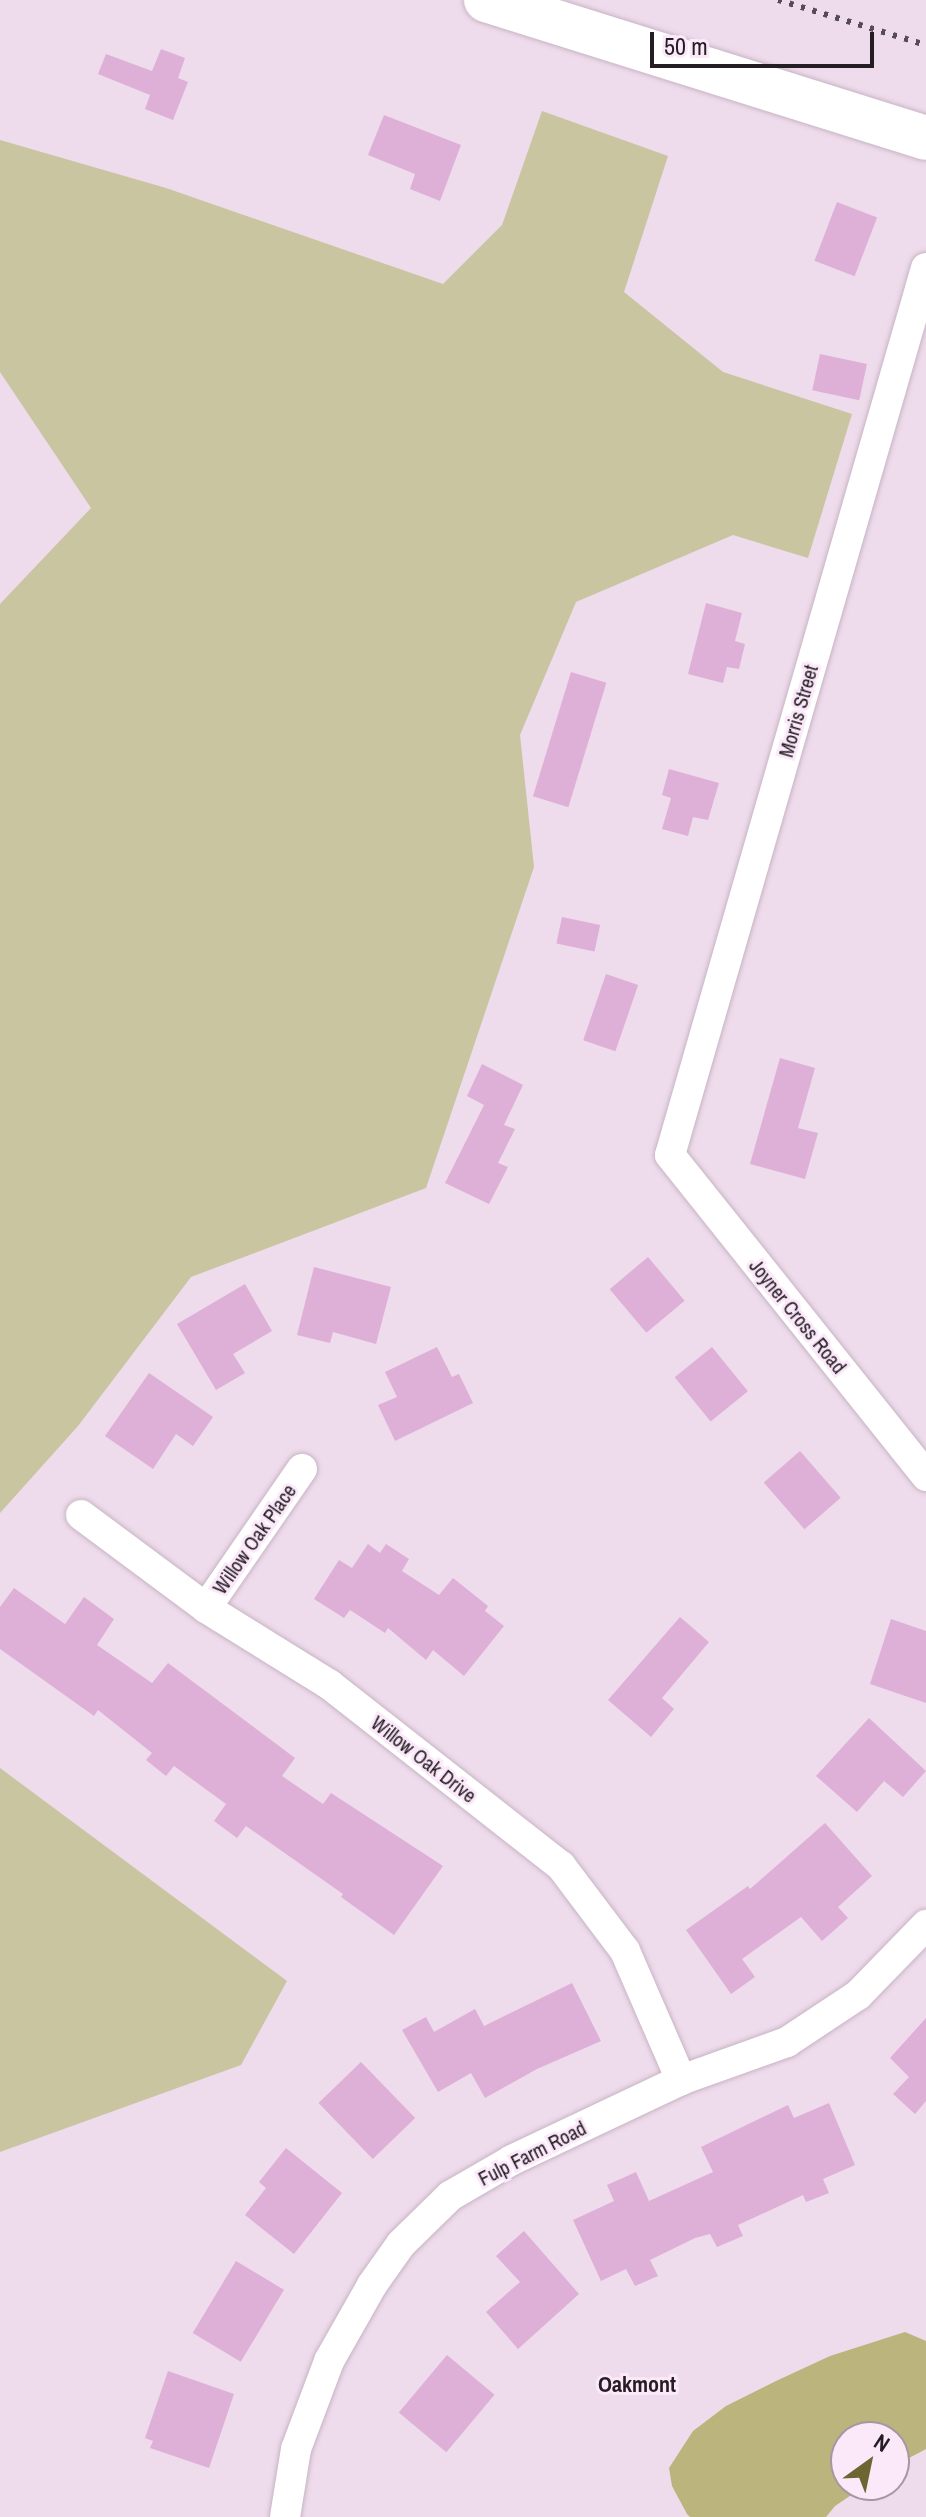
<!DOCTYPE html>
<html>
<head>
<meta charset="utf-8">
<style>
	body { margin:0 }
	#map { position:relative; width:926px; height:2517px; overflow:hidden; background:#eedbeb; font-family:"Archivo Narrow",sans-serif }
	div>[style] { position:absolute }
	.green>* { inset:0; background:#c9c5a0 }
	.water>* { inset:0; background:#bbb47c }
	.building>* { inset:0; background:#deb0d8; transform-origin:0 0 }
	.roads { filter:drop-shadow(0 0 2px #c7b4c4) drop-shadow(0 0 2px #c7b4c4) }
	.street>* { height:30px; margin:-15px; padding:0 15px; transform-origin:15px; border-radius:15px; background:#fff }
	.primary>* { height:44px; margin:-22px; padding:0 22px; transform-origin:22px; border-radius:22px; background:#fff }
	.rail>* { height:6px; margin-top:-3px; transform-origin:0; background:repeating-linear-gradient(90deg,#564c55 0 4px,transparent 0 12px) }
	span { translate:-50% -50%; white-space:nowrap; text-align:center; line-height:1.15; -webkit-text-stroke:6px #fbe8f9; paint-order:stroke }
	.street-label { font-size:20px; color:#241d23 }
	.neighbourhood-label { font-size:22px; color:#241d23; font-weight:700 }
	.north { position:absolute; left:830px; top:2421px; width:80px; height:80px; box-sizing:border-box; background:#fbe8f9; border:2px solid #a597a3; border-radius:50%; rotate:33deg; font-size:22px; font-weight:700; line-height:32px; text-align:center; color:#241d23 }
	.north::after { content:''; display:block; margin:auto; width:28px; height:36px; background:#6d6633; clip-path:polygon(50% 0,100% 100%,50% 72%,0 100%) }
	.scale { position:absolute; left:650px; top:32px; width:224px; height:36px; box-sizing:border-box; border:4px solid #241d23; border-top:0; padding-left:10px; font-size:24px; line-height:28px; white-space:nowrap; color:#241d23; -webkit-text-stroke:6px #fbe8f9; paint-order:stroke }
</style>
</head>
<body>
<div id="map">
	<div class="green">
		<div style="clip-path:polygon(542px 111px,668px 156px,624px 292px,723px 372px,852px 414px,808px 558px,733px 535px,576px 602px,520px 735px,534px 867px,426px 1188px,191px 1277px,78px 1426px,0 1513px,0 604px,91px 508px,0 372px,0 140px,166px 188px,443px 284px,502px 225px)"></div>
		<div style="clip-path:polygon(0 1768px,287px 1981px,241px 2065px,0 2152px)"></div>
	</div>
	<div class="water">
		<div style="clip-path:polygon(905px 2332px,926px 2341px,926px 2449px,894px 2466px,894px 2437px,846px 2437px,846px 2485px,866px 2485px,835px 2506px,826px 2517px,690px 2517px,687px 2514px,672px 2486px,669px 2468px,693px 2431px,726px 2406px,776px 2381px,830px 2356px)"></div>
	</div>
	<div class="building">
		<div style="clip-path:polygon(161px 49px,185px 58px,178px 78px,188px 82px,173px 120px,145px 109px,150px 95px,98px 74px,106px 54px,152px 71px)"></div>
		<div style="clip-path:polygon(384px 115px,461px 145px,440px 201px,410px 189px,415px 174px,368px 155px)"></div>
		<div style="left:837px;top:202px;width:43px;height:63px;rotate:21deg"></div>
		<div style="left:820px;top:354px;width:48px;height:37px;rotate:12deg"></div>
		<div style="clip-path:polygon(706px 603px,742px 613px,735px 641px,745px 644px,739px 669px,727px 667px,723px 683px,688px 674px)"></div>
		<div style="left:571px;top:672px;width:37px;height:130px;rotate:17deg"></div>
		<div style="clip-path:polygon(669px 769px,719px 783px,708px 820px,693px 817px,688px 836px,662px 829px,671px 798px,662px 795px)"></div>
		<div style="left:562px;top:917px;width:39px;height:27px;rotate:12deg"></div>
		<div style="left:606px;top:974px;width:34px;height:70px;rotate:19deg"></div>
		<div style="clip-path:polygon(780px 1058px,815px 1068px,798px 1128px,818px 1133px,805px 1179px,750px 1164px)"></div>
		<div style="clip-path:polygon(482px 1064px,523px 1085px,504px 1125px,515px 1129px,498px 1163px,508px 1167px,489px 1204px,445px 1183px,484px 1105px,467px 1096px)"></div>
		<div style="left:648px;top:1257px;width:57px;height:50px;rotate:50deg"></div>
		<div style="clip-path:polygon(314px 1267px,391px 1287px,376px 1344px,333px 1332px,330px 1343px,297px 1335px)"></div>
		<div style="clip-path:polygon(245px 1284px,272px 1331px,233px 1354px,245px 1373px,216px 1390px,177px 1324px)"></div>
		<div style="clip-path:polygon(437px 1347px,452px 1377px,459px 1374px,473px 1403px,395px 1441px,378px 1405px,397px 1397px,385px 1372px)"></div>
		<div style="left:712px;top:1347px;width:57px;height:48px;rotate:51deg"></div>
		<div style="clip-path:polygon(149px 1373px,213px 1417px,193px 1446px,176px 1434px,153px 1469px,105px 1436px)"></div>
		<div style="left:800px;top:1451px;width:62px;height:48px;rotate:49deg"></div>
		<div style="clip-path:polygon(368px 1544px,380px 1553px,386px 1544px,409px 1559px,402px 1571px,439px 1595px,453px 1578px,488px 1606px,485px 1611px,504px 1626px,464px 1676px,433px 1650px,426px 1660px,388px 1628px,385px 1633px,350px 1610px,344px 1618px,314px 1599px,339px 1560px,352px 1568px)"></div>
		<div style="clip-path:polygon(14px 1588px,65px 1624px,84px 1597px,114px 1619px,97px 1645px,152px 1683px,168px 1663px,295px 1758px,282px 1776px,323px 1804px,331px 1793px,443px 1866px,394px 1935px,341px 1897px,343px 1894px,246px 1826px,237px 1838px,214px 1821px,226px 1804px,174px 1766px,166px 1776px,146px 1760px,152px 1753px,98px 1710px,94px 1716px,0 1649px,0 1607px)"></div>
		<div style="clip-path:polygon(680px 1617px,709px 1642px,662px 1698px,674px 1709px,651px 1737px,608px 1700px)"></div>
		<div style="clip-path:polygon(891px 1619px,926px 1631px,926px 1703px,870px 1684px)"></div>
		<div style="clip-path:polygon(869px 1718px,926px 1771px,903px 1797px,884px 1781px,857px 1812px,816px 1776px)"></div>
		<div style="clip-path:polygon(825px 1823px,872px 1876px,838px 1907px,848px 1918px,822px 1941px,801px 1917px,742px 1959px,755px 1977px,731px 1994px,686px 1930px,748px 1886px,750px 1889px)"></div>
		<div style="clip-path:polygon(572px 1983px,601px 2041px,537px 2069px,485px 2098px,471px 2073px,438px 2092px,402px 2030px,426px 2017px,434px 2032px,475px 2009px,484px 2026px)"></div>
		<div style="clip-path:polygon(926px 2018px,926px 2101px,915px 2114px,893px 2094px,909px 2077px,890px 2058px)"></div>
		<div style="left:361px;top:2062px;width:78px;height:59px;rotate:46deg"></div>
		<div style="clip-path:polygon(829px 2103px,855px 2165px,823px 2179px,829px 2193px,806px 2202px,803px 2195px,738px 2225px,743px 2236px,717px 2247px,710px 2234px,695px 2238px,650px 2260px,658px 2276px,635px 2286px,626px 2269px,601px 2281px,573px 2220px,614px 2201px,607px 2185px,636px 2172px,649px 2201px,713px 2172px,701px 2147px,788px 2105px,794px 2118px)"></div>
		<div style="clip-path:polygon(286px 2148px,342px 2193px,294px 2254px,245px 2215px,266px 2188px,259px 2182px)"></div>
		<div style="clip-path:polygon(524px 2231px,579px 2294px,518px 2349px,486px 2312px,520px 2282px,496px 2256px)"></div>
		<div style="left:236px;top:2261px;width:56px;height:84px;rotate:31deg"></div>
		<div style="left:447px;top:2355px;width:62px;height:75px;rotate:40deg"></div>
		<div style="clip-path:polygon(168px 2371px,234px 2394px,209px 2468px,150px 2448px,153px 2441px,145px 2438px)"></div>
	</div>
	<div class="roads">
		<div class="street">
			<div style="left:926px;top:268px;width:923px;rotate:106.1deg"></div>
			<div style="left:670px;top:1155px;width:411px;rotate:51.4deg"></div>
			<div style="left:81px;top:1515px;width:156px;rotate:36.6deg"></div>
			<div style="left:206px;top:1608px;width:146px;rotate:31.8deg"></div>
			<div style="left:330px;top:1685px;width:293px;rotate:38.1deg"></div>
			<div style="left:561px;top:1866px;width:106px;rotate:53deg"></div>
			<div style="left:625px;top:1951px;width:141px;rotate:66.5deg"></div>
			<div style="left:206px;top:1608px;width:169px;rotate:-55.4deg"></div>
			<div style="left:285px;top:2517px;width:69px;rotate:-80.8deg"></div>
			<div style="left:296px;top:2449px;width:94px;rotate:-69.4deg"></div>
			<div style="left:329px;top:2361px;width:87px;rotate:-60.5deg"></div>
			<div style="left:372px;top:2285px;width:50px;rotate:-54.7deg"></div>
			<div style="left:401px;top:2244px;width:69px;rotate:-44.4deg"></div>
			<div style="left:450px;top:2196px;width:72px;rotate:-30.1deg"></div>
			<div style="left:512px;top:2160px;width:187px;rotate:-25.3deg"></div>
			<div style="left:681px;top:2080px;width:113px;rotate:-19.7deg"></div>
			<div style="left:787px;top:2042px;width:85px;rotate:-33.5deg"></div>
			<div style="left:858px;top:1995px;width:98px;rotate:-45.8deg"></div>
		</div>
		<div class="primary">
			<div style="left:486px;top:0;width:461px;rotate:17.4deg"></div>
		</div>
	</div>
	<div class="rail">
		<div style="left:778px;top:0;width:155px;rotate:16.9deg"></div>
	</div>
	<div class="street-label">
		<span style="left:798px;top:711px;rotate:-74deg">Morris Street</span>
		<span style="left:798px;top:1316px;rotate:51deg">Joyner Cross Road</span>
		<span style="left:254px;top:1539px;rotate:-55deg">Willow Oak Place</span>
		<span style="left:424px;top:1759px;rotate:38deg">Willow Oak Drive</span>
		<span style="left:532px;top:2153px;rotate:-27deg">Fulp Farm Road</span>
	</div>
	<div class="neighbourhood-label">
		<span style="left:637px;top:2385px">Oakmont</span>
	</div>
	<div class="north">N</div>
	<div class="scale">50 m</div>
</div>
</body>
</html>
